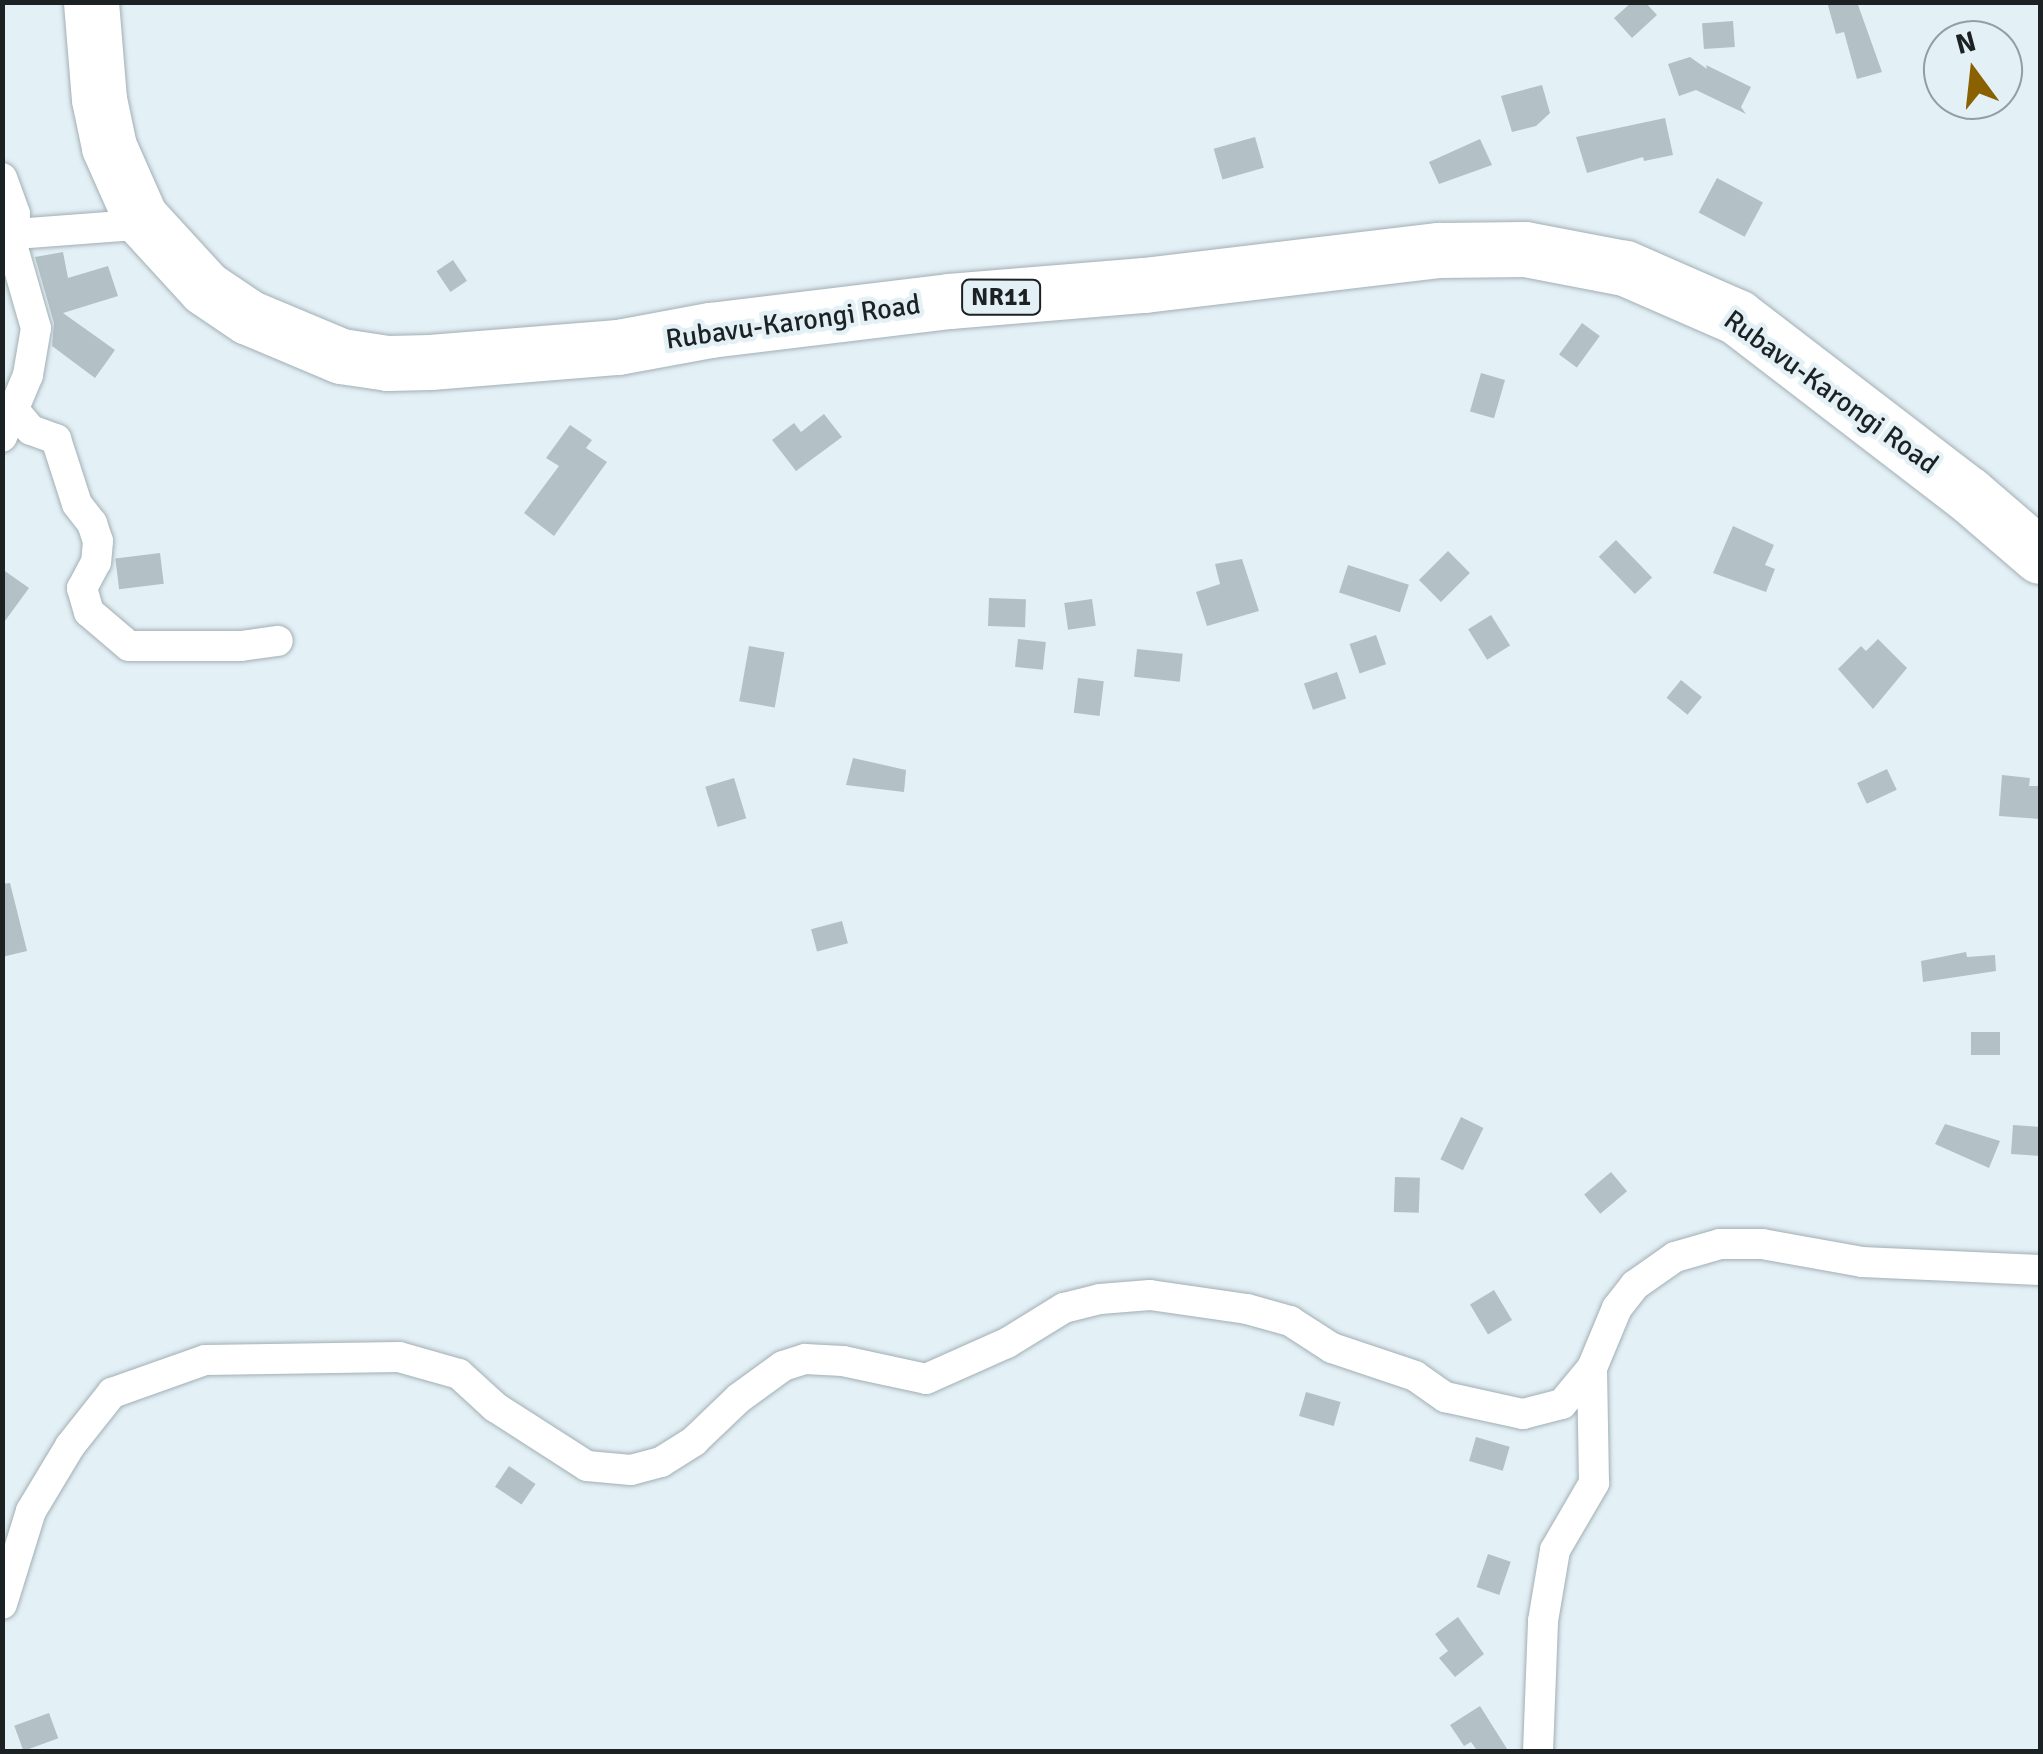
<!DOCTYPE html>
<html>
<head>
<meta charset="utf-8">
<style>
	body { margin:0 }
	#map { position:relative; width:2043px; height:1754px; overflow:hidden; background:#e3f0f6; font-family:Signika,sans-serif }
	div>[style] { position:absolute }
	.building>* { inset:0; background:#b3c0c5; transform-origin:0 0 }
	.roads { filter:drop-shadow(0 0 2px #a2afb4) drop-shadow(0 0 2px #a2afb4) }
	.street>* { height:30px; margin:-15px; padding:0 15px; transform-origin:15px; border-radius:15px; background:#fff }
	.highway>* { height:55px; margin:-27.5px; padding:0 27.5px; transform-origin:27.5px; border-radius:27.5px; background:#fff }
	span { translate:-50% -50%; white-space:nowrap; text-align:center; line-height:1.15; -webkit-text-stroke:9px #e3f0f6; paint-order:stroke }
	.shield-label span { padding:2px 8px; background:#e3f0f6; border:2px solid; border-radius:8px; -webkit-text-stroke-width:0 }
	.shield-label { font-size:25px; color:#1c2123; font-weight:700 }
	.street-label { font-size:28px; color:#1c2123 }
	.frame { position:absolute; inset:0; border:5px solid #1c2123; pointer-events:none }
	.north { position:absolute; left:1923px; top:20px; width:100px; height:100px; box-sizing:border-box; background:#e3f0f6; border:2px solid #939da2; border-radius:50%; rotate:345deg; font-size:28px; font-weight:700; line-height:40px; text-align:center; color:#1c2123 }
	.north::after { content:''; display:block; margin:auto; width:35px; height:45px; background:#8a6101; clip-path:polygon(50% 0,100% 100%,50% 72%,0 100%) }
</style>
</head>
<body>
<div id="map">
	<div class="building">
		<div style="clip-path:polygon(1632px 2px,1645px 2px,1657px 15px,1632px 38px,1614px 18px)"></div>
		<div style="clip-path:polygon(1827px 2px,1857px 2px,1882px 72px,1857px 79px,1844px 32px,1836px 34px)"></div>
		<div style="left:1733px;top:21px;width:26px;height:31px;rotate:86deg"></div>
		<div style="clip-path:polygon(1690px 57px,1707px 69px,1706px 65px,1751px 87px,1741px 107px,1746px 114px,1696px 90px,1679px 96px,1668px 64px)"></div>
		<div style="clip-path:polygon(1542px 85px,1550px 113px,1536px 126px,1512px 132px,1501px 96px)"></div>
		<div style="clip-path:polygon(1665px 118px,1673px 155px,1644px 161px,1643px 157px,1587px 173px,1576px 137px)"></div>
		<div style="left:1255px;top:137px;width:32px;height:43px;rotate:74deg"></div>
		<div style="clip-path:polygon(1480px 139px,1492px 165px,1439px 184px,1429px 162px)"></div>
		<div style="left:1717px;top:178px;width:52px;height:39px;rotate:28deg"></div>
		<div style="clip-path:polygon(63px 252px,68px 278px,108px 266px,118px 296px,63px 313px,115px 350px,95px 378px,52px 346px,54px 323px,35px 257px)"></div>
		<div style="left:453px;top:260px;width:25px;height:20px;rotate:56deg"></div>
		<div style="left:1582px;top:323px;width:22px;height:39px;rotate:36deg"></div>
		<div style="left:1481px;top:373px;width:25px;height:40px;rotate:16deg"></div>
		<div style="clip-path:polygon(824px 414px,842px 437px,796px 471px,772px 440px,794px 423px,801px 432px)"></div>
		<div style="clip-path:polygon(570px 425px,592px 440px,586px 448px,607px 462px,554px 536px,524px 513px,559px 466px,546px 458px)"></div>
		<div style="clip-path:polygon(1733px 526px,1774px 545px,1765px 565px,1775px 569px,1766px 592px,1713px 573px)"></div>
		<div style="left:1616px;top:540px;width:52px;height:24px;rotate:46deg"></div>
		<div style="left:1448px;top:551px;width:31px;height:41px;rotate:45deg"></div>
		<div style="left:160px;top:553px;width:31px;height:45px;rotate:83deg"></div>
		<div style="clip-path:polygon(1242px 559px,1259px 611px,1207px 626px,1196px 592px,1220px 584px,1215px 564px)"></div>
		<div style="left:1348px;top:565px;width:64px;height:29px;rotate:18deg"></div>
		<div style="clip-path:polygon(2px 569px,29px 588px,2px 625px)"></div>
		<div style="left:989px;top:598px;width:37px;height:28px;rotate:2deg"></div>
		<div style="left:1092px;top:599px;width:27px;height:28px;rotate:82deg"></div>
		<div style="left:1491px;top:615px;width:36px;height:27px;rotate:58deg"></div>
		<div style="left:1376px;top:635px;width:31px;height:28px;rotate:71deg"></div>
		<div style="left:1018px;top:639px;width:28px;height:28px;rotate:6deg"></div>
		<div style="clip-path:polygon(1878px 639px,1907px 668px,1873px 709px,1838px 669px,1861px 646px,1866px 651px)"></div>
		<div style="left:749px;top:646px;width:36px;height:56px;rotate:10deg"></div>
		<div style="left:1137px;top:649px;width:46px;height:28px;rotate:6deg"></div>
		<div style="left:1337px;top:672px;width:28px;height:35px;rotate:71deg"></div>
		<div style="left:1078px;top:678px;width:26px;height:35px;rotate:7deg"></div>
		<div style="left:1681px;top:680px;width:27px;height:23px;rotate:39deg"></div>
		<div style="clip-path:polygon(853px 758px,906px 770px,904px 792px,846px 785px)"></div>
		<div style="left:1887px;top:769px;width:23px;height:33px;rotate:65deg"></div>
		<div style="clip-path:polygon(2002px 775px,2030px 778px,2029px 786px,2040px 786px,2040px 819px,1999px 816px)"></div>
		<div style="left:734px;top:778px;width:42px;height:30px;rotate:73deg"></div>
		<div style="clip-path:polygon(10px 883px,27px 951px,2px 957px,2px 884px)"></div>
		<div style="left:842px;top:921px;width:23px;height:32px;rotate:75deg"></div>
		<div style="clip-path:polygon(1966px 952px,1967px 957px,1995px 955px,1996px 971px,1923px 982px,1921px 961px)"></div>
		<div style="left:1971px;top:1032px;width:29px;height:23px"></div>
		<div style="left:1461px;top:1117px;width:25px;height:47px;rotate:26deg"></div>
		<div style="clip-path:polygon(1945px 1124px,2000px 1141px,1989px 1168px,1935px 1144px)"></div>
		<div style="left:2013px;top:1125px;width:27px;height:29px;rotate:4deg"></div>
		<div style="left:1611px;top:1172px;width:25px;height:35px;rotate:50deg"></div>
		<div style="left:1395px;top:1177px;width:25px;height:35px;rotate:2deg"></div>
		<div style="left:1494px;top:1290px;width:35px;height:28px;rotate:59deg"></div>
		<div style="left:1306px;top:1392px;width:36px;height:25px;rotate:16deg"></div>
		<div style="left:1476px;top:1437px;width:35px;height:25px;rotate:16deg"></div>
		<div style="left:509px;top:1466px;width:32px;height:25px;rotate:34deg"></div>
		<div style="left:1488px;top:1554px;width:24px;height:35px;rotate:19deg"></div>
		<div style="clip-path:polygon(1458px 1617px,1484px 1654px,1455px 1677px,1439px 1658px,1448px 1651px,1435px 1634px)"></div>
		<div style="clip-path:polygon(1480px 1706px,1509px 1752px,1478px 1752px,1471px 1742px,1464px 1746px,1450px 1725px)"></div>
		<div style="left:49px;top:1713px;width:27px;height:37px;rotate:70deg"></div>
	</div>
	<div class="roads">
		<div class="street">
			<div style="left:2px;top:178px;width:38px;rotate:70deg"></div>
			<div style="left:15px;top:214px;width:34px;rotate:93deg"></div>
			<div style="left:13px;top:248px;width:83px;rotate:74deg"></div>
			<div style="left:36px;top:328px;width:48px;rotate:99.7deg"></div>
			<div style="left:28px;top:375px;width:67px;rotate:112.8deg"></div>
			<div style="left:2px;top:235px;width:120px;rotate:-4.3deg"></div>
			<div style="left:122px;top:226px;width:20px;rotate:-27deg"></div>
			<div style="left:14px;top:410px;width:26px;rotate:50deg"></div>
			<div style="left:31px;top:430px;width:27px;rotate:20deg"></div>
			<div style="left:56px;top:439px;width:68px;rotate:72.1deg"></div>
			<div style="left:77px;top:504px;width:24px;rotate:52deg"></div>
			<div style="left:92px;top:523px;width:19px;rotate:72deg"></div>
			<div style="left:98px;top:541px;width:21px;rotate:95deg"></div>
			<div style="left:96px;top:562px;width:30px;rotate:118deg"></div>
			<div style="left:82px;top:588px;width:25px;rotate:74deg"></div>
			<div style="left:89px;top:612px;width:52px;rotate:40.4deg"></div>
			<div style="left:129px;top:646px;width:112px"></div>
			<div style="left:241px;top:646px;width:37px;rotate:-8deg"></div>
			<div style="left:2px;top:1604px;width:97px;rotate:-72.7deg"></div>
			<div style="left:31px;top:1511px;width:76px;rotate:-59deg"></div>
			<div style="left:70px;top:1446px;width:68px;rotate:-51.6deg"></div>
			<div style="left:112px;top:1393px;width:99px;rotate:-19.5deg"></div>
			<div style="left:205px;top:1360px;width:194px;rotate:-0.9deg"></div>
			<div style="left:399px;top:1357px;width:62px;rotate:15.8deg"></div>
			<div style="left:459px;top:1374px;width:49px;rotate:42.5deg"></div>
			<div style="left:495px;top:1407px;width:109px;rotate:32.7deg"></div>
			<div style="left:587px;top:1466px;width:44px;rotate:5.2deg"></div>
			<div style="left:631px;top:1470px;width:31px;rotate:-15deg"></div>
			<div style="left:661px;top:1462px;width:39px;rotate:-32deg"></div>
			<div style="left:694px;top:1441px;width:62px;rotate:-43.7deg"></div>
			<div style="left:739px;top:1398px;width:54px;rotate:-36deg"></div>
			<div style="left:783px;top:1366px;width:23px;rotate:-18deg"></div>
			<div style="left:805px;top:1359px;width:38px;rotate:3deg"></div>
			<div style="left:843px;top:1361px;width:85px;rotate:12.2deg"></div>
			<div style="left:926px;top:1379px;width:89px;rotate:-24deg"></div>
			<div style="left:1007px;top:1343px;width:67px;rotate:-31.6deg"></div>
			<div style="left:1064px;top:1308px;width:37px;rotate:-14deg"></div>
			<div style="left:1100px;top:1299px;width:50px;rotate:-4.6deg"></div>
			<div style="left:1150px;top:1295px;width:98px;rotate:8.2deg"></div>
			<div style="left:1247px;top:1309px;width:45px;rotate:15.6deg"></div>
			<div style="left:1290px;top:1321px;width:50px;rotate:32.7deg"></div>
			<div style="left:1332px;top:1348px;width:88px;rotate:18.6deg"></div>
			<div style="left:1415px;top:1376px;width:37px;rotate:35deg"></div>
			<div style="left:1445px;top:1397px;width:80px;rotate:12.3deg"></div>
			<div style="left:1523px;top:1414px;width:40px;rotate:-14.4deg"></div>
			<div style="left:1562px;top:1404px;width:47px;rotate:-50.2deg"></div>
			<div style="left:1592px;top:1368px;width:65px;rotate:-67.4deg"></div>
			<div style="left:1617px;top:1308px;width:29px;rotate:-52deg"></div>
			<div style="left:1635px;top:1285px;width:49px;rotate:-35deg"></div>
			<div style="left:1675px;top:1257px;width:47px;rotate:-16.1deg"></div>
			<div style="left:1720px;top:1244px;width:42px"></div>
			<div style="left:1762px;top:1244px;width:102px;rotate:10.2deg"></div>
			<div style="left:1862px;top:1262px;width:178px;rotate:2.6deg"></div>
			<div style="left:1538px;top:1752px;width:131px;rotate:-87.8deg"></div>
			<div style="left:1543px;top:1621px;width:72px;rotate:-80.4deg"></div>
			<div style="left:1555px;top:1550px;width:78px;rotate:-59.8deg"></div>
			<div style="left:1594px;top:1483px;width:115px;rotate:-91deg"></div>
		</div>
		<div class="highway">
			<div style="left:91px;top:2px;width:97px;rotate:85.3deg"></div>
			<div style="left:99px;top:99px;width:49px;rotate:78.2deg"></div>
			<div style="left:109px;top:147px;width:77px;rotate:66.1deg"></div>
			<div style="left:140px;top:217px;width:96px;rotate:47.5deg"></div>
			<div style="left:205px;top:288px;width:52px;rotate:34deg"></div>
			<div style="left:248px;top:317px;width:101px;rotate:22.8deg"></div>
			<div style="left:341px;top:356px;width:48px;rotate:8.5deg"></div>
			<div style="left:388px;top:363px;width:42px;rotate:-1.4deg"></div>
			<div style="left:430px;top:362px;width:189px;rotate:-4.6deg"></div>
			<div style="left:618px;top:347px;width:94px;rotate:-10.5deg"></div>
			<div style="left:710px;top:330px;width:241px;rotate:-6.9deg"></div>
			<div style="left:949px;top:301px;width:196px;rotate:-4.7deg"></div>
			<div style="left:1144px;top:285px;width:297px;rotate:-6.8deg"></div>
			<div style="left:1439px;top:250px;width:86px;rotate:-0.7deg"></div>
			<div style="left:1525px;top:249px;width:102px;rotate:10.8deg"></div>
			<div style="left:1625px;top:268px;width:122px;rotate:23.6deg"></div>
			<div style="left:1737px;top:317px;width:291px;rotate:37.5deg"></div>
			<div style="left:1968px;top:494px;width:95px;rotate:40.7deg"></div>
		</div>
	</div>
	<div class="shield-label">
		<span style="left:1001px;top:297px">NR11</span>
	</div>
	<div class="street-label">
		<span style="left:793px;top:322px;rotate:-8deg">Rubavu-Karongi Road</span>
		<span style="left:1831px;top:392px;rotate:36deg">Rubavu-Karongi Road</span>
	</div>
	<div class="frame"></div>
	<div class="north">N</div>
</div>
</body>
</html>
